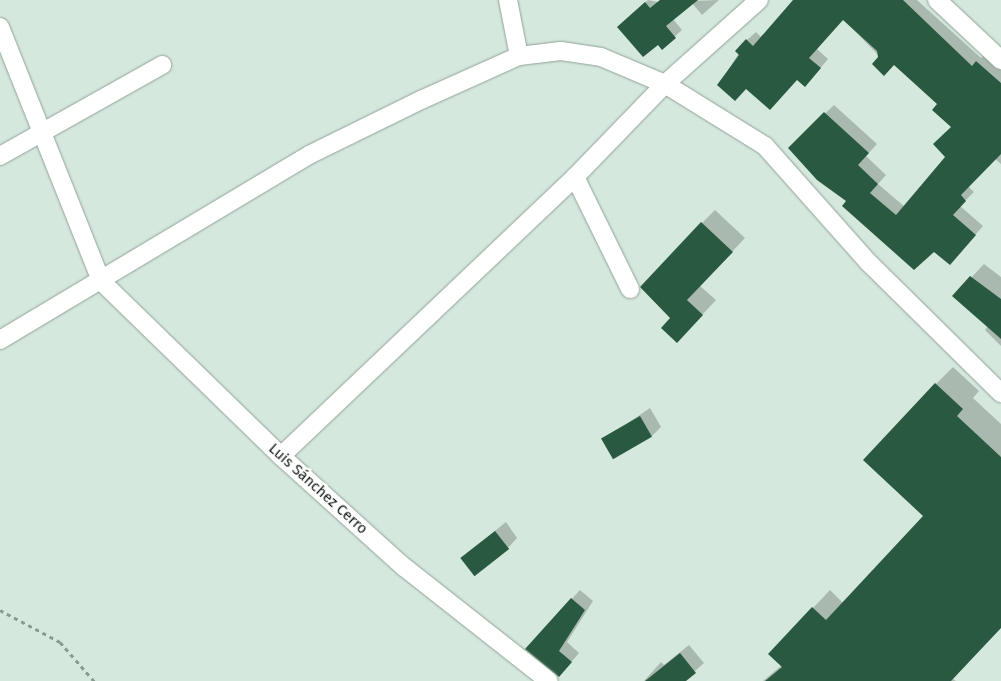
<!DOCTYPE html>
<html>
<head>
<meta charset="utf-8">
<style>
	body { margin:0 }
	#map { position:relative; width:1001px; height:681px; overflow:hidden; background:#d5e8dd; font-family:"Fira Sans",sans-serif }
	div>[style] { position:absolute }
	.shadow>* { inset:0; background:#0003 }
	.building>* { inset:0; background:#295a41; transform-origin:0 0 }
	.path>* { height:3px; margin-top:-1.5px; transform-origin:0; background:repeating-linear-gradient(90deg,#8b9a91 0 4px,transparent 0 8px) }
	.roads { filter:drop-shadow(0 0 1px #91a399) drop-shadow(0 0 1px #91a399) }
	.street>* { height:18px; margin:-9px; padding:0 9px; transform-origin:9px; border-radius:9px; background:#fff }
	span { translate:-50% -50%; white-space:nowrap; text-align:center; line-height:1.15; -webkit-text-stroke:5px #fff; paint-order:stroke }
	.street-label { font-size:15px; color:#111814 }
</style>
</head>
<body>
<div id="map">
	<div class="shadow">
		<div style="clip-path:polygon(648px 0,658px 2px,719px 0,702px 15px,692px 3px,673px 19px,682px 30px,662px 48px,625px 20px)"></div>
		<div style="clip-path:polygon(799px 0,917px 0,981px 58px,985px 54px,1001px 68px,1001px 164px,995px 159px,968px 186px,974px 192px,960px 206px,983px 226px,958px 255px,934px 250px,848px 200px,789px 148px,834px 105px,877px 144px,866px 156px,886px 175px,878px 184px,905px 207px,947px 157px,952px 127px,939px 104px,894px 63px,880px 57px,843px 19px,817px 49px,828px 59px,813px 77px,746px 87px,719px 85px,747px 40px,756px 32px,762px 38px)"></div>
		<div style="clip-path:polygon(715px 210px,745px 238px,700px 286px,716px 300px,690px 328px,672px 318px,702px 223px)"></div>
		<div style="clip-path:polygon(984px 264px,1001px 277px,1001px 346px,985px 330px,988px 326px,954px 296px)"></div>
		<div style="clip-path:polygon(953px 367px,979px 391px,973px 398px,1001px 424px,1001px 627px,953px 679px,956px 681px,763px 681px,782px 665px,770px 654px,813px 608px,830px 590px,843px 603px,925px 516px,936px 384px)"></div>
		<div style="clip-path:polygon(650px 408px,661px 427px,652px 436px,603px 440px)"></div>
		<div style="clip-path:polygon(506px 522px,517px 538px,508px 548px,461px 558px)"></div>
		<div style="clip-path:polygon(580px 590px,593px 601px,567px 642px,579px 653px,567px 667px,527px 648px)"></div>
		<div style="clip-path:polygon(689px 645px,704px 663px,684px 681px,644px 681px,661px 662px,664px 665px)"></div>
	</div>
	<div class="building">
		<div style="clip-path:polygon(660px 0,698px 0,666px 26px,676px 38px,662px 50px,658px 45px,643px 57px,617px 27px,645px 2px,650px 8px)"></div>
		<div style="clip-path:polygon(793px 0,903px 0,972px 66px,976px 61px,1001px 83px,1001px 154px,961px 195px,966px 201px,953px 215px,976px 235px,950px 265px,934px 252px,914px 270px,842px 206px,846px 201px,817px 180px,788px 148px,824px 112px,869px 153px,858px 165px,878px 184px,870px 193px,896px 215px,945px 157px,933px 144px,951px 127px,932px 110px,937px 104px,894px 65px,884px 76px,872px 64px,878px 57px,877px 51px,843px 20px,809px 58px,821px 68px,805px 87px,797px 80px,770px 110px,746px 89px,735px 101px,717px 85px,739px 55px,735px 51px,746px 39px,753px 46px)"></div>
		<div style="clip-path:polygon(701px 222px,733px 252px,687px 300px,703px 315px,677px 343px,661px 328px,670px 318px,640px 287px)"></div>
		<div style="clip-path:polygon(970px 276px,1001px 299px,1001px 339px,952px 296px)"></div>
		<div style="clip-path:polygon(935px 383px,963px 409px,957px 416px,1001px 457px,1001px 628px,951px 681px,765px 681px,782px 667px,768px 654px,812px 607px,826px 620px,923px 516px,863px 460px)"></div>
		<div style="left:640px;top:416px;width:24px;height:45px;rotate:60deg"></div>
		<div style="left:495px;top:531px;width:23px;height:44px;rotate:52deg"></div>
		<div style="clip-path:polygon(571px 598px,585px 610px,559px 651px,572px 662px,559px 677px,525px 649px)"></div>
		<div style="clip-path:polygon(680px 653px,696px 673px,686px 681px,645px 681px)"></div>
	</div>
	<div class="path">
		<div style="left:0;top:610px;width:68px;rotate:28.1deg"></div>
		<div style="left:60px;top:642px;width:52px;rotate:48.9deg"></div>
	</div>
	<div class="roads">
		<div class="street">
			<div style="left:508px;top:0;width:57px;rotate:78.9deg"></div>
			<div style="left:937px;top:0;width:88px;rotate:43.2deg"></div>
			<div style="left:0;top:27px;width:273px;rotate:68.3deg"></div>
			<div style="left:101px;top:281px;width:251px;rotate:44.2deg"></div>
			<div style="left:281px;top:456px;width:166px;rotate:42.1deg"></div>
			<div style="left:404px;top:567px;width:184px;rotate:38.2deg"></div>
			<div style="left:0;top:156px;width:186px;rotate:-29.3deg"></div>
			<div style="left:575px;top:177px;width:125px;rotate:63.8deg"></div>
			<div style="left:0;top:340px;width:360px;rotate:-30.9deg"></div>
			<div style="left:309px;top:155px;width:125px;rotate:-26.2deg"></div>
			<div style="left:421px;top:100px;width:107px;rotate:-24.2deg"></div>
			<div style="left:519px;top:56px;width:42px;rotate:-6.8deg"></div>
			<div style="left:561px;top:51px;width:40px;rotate:8.5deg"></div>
			<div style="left:601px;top:57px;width:69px;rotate:22.9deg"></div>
			<div style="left:665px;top:84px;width:126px;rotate:-41.8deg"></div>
			<div style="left:281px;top:456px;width:405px;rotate:-43.5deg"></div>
			<div style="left:575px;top:177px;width:129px;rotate:-45.9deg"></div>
			<div style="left:665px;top:84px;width:118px;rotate:31.8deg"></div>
			<div style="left:765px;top:146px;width:155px;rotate:48.4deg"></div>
			<div style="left:868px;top:262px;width:187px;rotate:44.6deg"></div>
		</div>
	</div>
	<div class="street-label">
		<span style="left:318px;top:489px;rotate:42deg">Luis Sánchez Cerro</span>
	</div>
</div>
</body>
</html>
